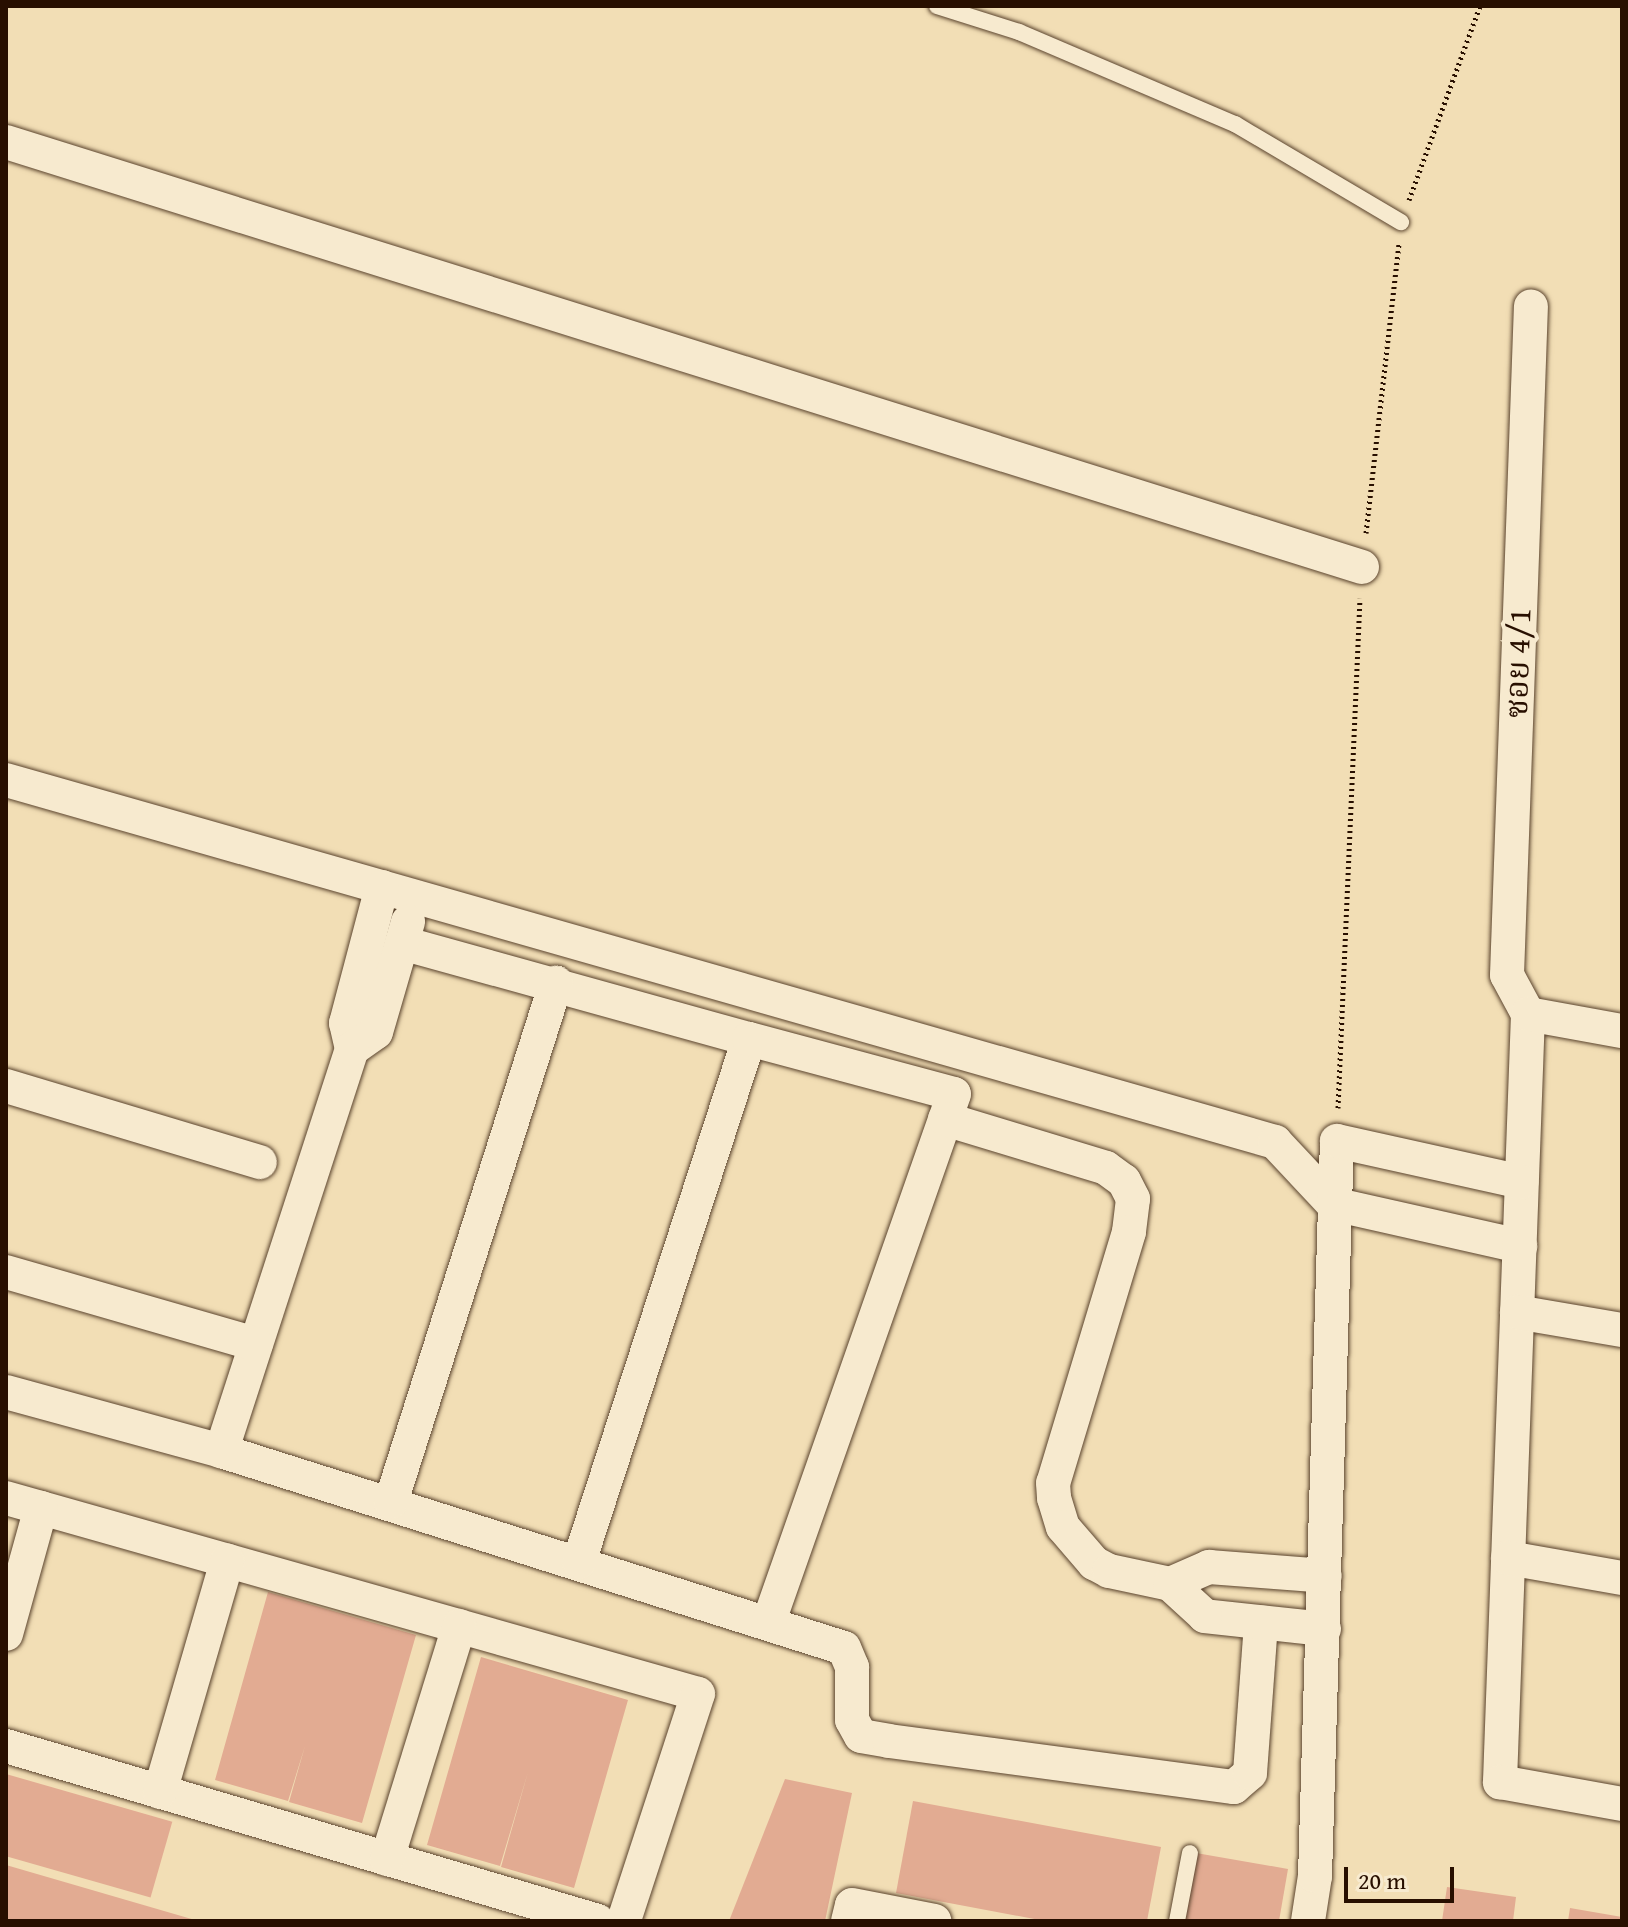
<!DOCTYPE html>
<html>
<head>
<meta charset="utf-8">
<style>
	body { margin:0 }
	#map { position:relative; width:1628px; height:1927px; overflow:hidden; background:#f2deb5; font-family:"Gentium Book Plus","Noto Serif Thai",serif }
	div>[style] { position:absolute }
	.building>* { inset:0; background:#e2ab92; transform-origin:0 0 }
	.path>* { height:5px; margin-top:-2.5px; transform-origin:0; background:repeating-linear-gradient(90deg,#280f00 0 2px,transparent 0 6px) }
	.roads { filter:drop-shadow(0 0 2px #5a432d) drop-shadow(0 0 2px #5a432d) }
	.lane>* { height:16px; margin:-8px; padding:0 8px; transform-origin:8px; border-radius:8px; background:#f7eacf }
	.street>* { height:34px; margin:-17px; padding:0 17px; transform-origin:17px; border-radius:17px; background:#f7eacf }
	span { translate:-50% -50%; white-space:nowrap; text-align:center; line-height:1.15; -webkit-text-stroke:8px #f7eacf; paint-order:stroke }
	.street-label { font-size:32px; color:#280f00 }
	.frame { position:absolute; inset:0; border:8px solid #280f00; pointer-events:none }
	.scale { position:absolute; left:1344px; top:1867px; width:110px; height:36px; box-sizing:border-box; border:4px solid #280f00; border-top:0; padding-left:10px; font-size:24px; line-height:28px; white-space:nowrap; color:#280f00; -webkit-text-stroke:6px #f7eacf; paint-order:stroke }
</style>
</head>
<body>
<div id="map">
	<div class="building">
		<div style="clip-path:polygon(268px 1592px,416px 1635px,362px 1823px,289px 1802px,305px 1746px,288px 1801px,215px 1780px)"></div>
		<div style="clip-path:polygon(481px 1657px,628px 1700px,574px 1888px,501px 1867px,528px 1772px,500px 1866px,427px 1845px)"></div>
		<div style="left:6px;top:1774px;width:173px;height:79px;rotate:16deg"></div>
		<div style="clip-path:polygon(785px 1779px,852px 1793px,825px 1921px,729px 1921px)"></div>
		<div style="clip-path:polygon(913px 1801px,1161px 1847px,1147px 1921px,1045px 1921px,896px 1893px)"></div>
		<div style="clip-path:polygon(1196px 1853px,1288px 1869px,1279px 1921px,1184px 1921px)"></div>
		<div style="clip-path:polygon(6px 1865px,195px 1920px,195px 1921px,6px 1921px)"></div>
		<div style="clip-path:polygon(1447px 1887px,1516px 1897px,1513px 1921px,1442px 1921px)"></div>
		<div style="clip-path:polygon(1570px 1908px,1622px 1917px,1622px 1921px,1568px 1921px)"></div>
	</div>
	<div class="path">
		<div style="left:1409px;top:200px;width:207px;rotate:-69.9deg"></div>
		<div style="left:1366px;top:533px;width:291px;rotate:-83.5deg"></div>
		<div style="left:1338px;top:1108px;width:510px;rotate:-87.53deg"></div>
	</div>
	<div class="roads">
		<div class="lane">
			<div style="left:937px;top:6px;width:86px;rotate:17.6deg"></div>
			<div style="left:1019px;top:32px;width:235px;rotate:23.1deg"></div>
			<div style="left:1235px;top:124px;width:193px;rotate:30.6deg"></div>
			<div style="left:1177px;top:1921px;width:69px;rotate:-79.2deg"></div>
		</div>
		<div class="street">
			<div style="left:6px;top:142px;width:1421px;rotate:17.4deg"></div>
			<div style="left:6px;top:780px;width:1320px;rotate:15.92deg"></div>
			<div style="left:1275px;top:1142px;width:85px;rotate:46.9deg"></div>
			<div style="left:1333px;top:1204px;width:192px;rotate:12.7deg"></div>
			<div style="left:382px;top:887px;width:141px;rotate:104.8deg"></div>
			<div style="left:346px;top:1023px;width:27px;rotate:77deg"></div>
			<div style="left:352px;top:1049px;width:423px;rotate:108deg"></div>
			<div style="left:221px;top:1451px;width:653px;rotate:17.55deg"></div>
			<div style="left:844px;top:1648px;width:21px;rotate:67deg"></div>
			<div style="left:852px;top:1667px;width:53px;rotate:90deg"></div>
			<div style="left:852px;top:1720px;width:18px;rotate:61deg"></div>
			<div style="left:861px;top:1736px;width:28px;rotate:10deg"></div>
			<div style="left:889px;top:1741px;width:348px;rotate:7.6deg"></div>
			<div style="left:1234px;top:1787px;width:21px;rotate:-41deg"></div>
			<div style="left:1250px;top:1773px;width:151px;rotate:-85.8deg"></div>
			<div style="left:402px;top:943px;width:360px;rotate:15.5deg"></div>
			<div style="left:749px;top:1039px;width:550px;rotate:108.01deg"></div>
			<div style="left:1528px;top:1014px;width:769px;rotate:92.09deg"></div>
			<div style="left:1500px;top:1782px;width:124px;rotate:10.2deg"></div>
			<div style="left:1528px;top:1014px;width:44px;rotate:-118.3deg"></div>
			<div style="left:1507px;top:975px;width:669px;rotate:-87.95deg"></div>
			<div style="left:1528px;top:1014px;width:96px;rotate:10.3deg"></div>
			<div style="left:749px;top:1039px;width:212px;rotate:15deg"></div>
			<div style="left:954px;top:1094px;width:559px;rotate:109.34deg"></div>
			<div style="left:352px;top:1049px;width:29px;rotate:-35deg"></div>
			<div style="left:376px;top:1032px;width:115px;rotate:-73.8deg"></div>
			<div style="left:6px;top:1086px;width:265px;rotate:16.7deg"></div>
			<div style="left:945px;top:1119px;width:168px;rotate:16.9deg"></div>
			<div style="left:1106px;top:1168px;width:22px;rotate:36deg"></div>
			<div style="left:1124px;top:1181px;width:20px;rotate:63deg"></div>
			<div style="left:1133px;top:1199px;width:33px;rotate:97deg"></div>
			<div style="left:1129px;top:1232px;width:262px;rotate:106.8deg"></div>
			<div style="left:1053px;top:1483px;width:15px;rotate:86deg"></div>
			<div style="left:1054px;top:1498px;width:30px;rotate:73deg"></div>
			<div style="left:1063px;top:1527px;width:48px;rotate:49.3deg"></div>
			<div style="left:1094px;top:1563px;width:17px;rotate:28deg"></div>
			<div style="left:1109px;top:1571px;width:62px;rotate:12deg"></div>
			<div style="left:6px;top:1272px;width:260px;rotate:16.1deg"></div>
			<div style="left:1517px;top:1312px;width:107px;rotate:9.7deg"></div>
			<div style="left:6px;top:1392px;width:223px;rotate:15.3deg"></div>
			<div style="left:6px;top:1498px;width:719px;rotate:15.81deg"></div>
			<div style="left:698px;top:1694px;width:239px;rotate:108.1deg"></div>
			<div style="left:391px;top:1502px;width:545px;rotate:-72.36deg"></div>
			<div style="left:1508px;top:1558px;width:116px;rotate:10deg"></div>
			<div style="left:1324px;top:1629px;width:120px;rotate:-173.8deg"></div>
			<div style="left:1205px;top:1616px;width:47px;rotate:-137.6deg"></div>
			<div style="left:1170px;top:1584px;width:43px;rotate:-23.6deg"></div>
			<div style="left:1209px;top:1567px;width:116px;rotate:4.4deg"></div>
			<div style="left:6px;top:1634px;width:131px;rotate:-74.5deg"></div>
			<div style="left:6px;top:1746px;width:617px;rotate:16.47deg"></div>
			<div style="left:160px;top:1792px;width:241px;rotate:-73.8deg"></div>
			<div style="left:387px;top:1859px;width:244px;rotate:-72.8deg"></div>
			<div style="left:848px;top:1921px;width:16px;rotate:-76deg"></div>
			<div style="left:852px;top:1905px;width:84px;rotate:11deg"></div>
			<div style="left:1308px;top:1921px;width:46px;rotate:-81.2deg"></div>
			<div style="left:1315px;top:1876px;width:735px;rotate:-88.29deg"></div>
			<div style="left:1337px;top:1141px;width:189px;rotate:12.5deg"></div>
		</div>
	</div>
	<div class="street-label">
		<span style="left:1518px;top:663px;rotate:-88deg">ซอย 4/1</span>
	</div>
	<div class="frame"></div>
	<div class="scale">20 m</div>
</div>
</body>
</html>
